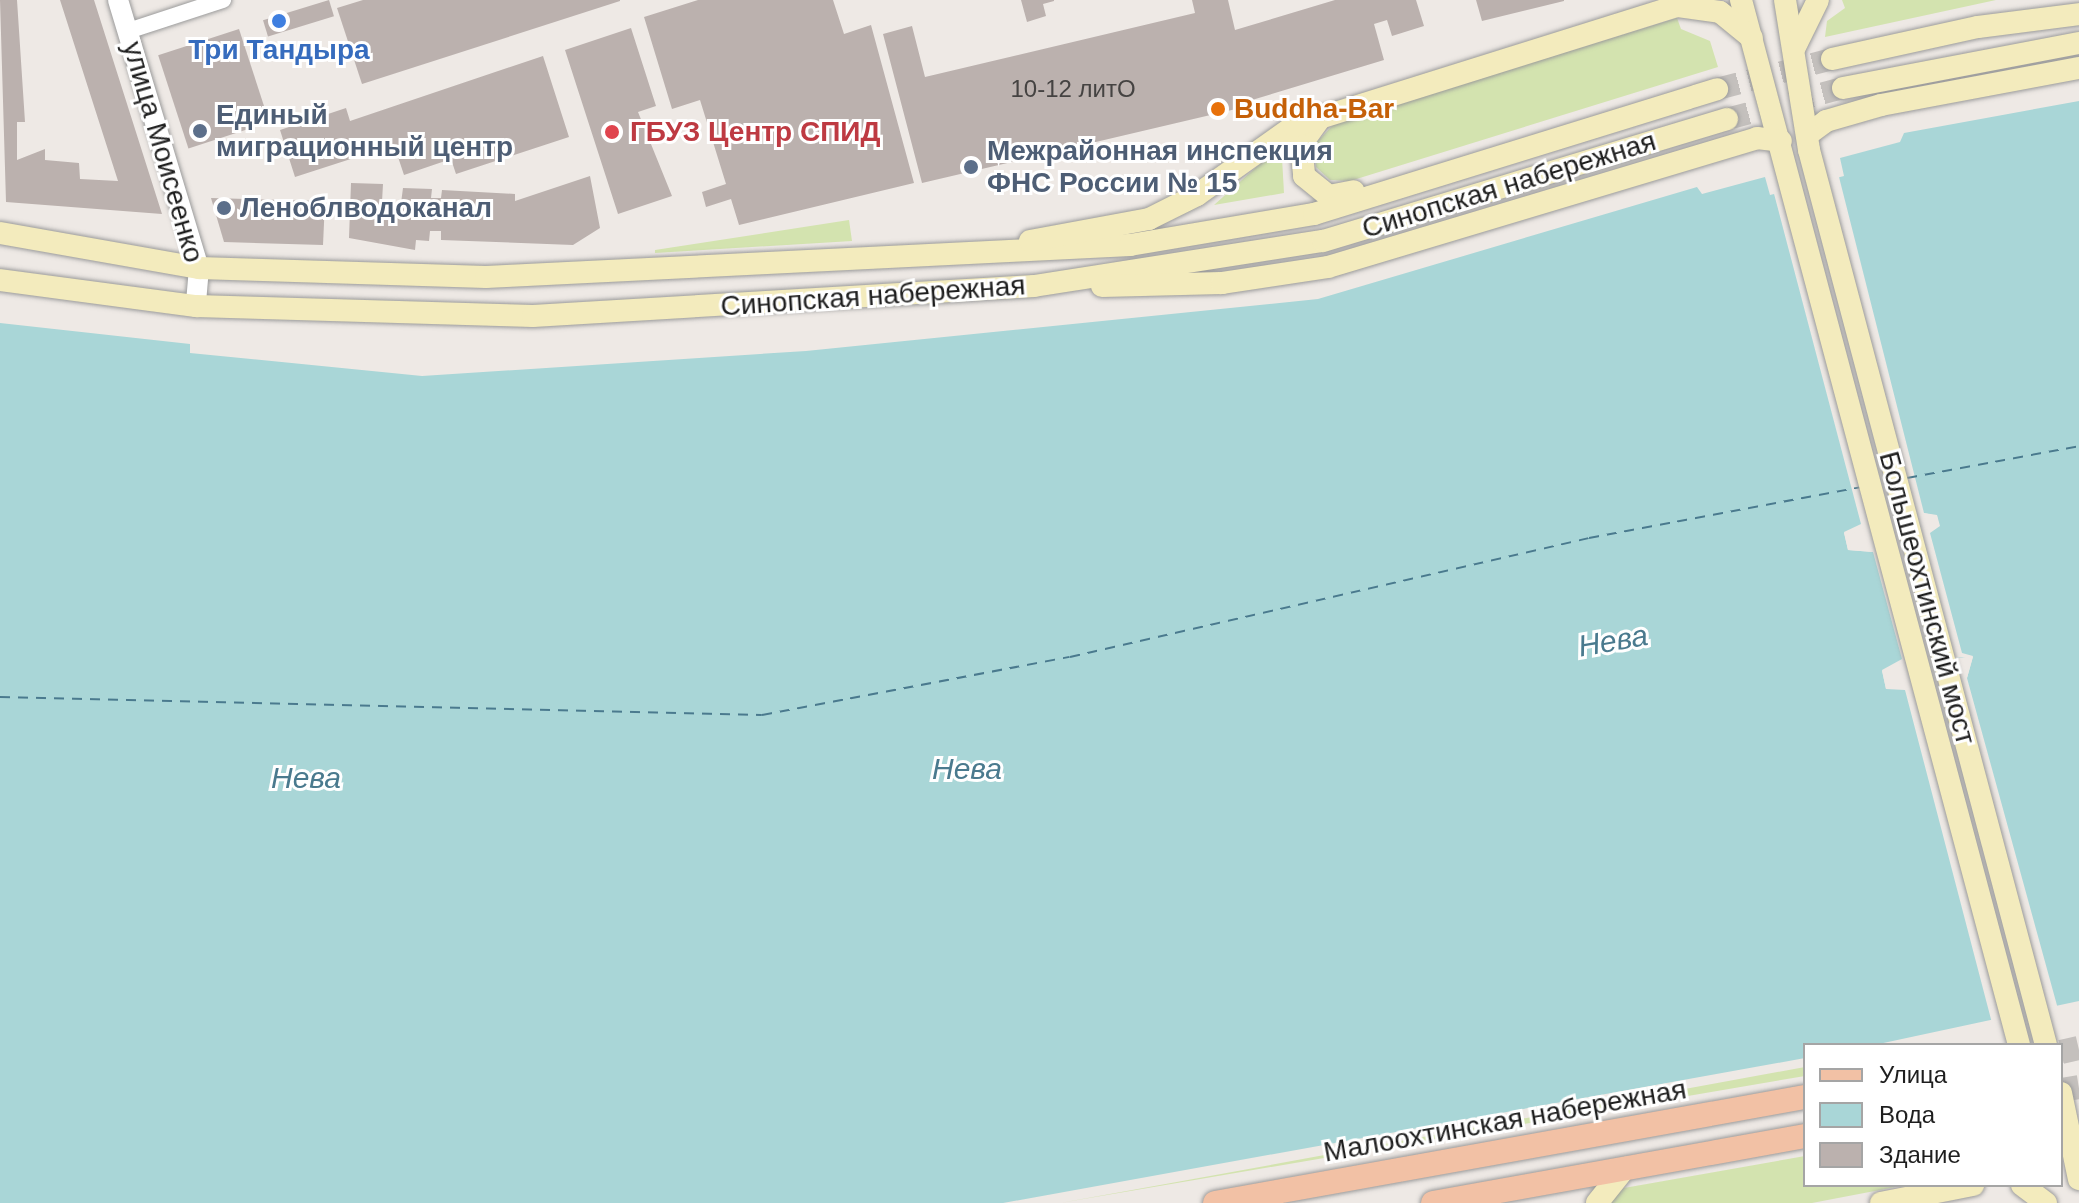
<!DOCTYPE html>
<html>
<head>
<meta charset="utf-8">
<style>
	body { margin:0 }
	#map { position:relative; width:2079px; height:1203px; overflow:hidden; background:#eee9e5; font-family:Helvetica,sans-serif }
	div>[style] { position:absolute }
	.grass>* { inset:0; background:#d3e3af }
	.water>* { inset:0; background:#a9d6d7 }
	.pier>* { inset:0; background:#eee9e5 }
	.ferry>* { height:2px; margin-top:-1px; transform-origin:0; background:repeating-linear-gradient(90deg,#4a7a8e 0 10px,transparent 0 18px) }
	.building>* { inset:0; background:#bbb1ae; transform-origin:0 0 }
	.secondary-tunnel>* { height:22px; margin-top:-11px; transform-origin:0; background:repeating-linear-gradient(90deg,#c4c0bd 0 22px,transparent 0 33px) }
	.primary-tunnel>* { height:24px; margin-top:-12px; transform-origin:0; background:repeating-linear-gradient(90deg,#c4c0bd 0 24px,transparent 0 36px) }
	.roads { filter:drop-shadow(0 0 2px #9b9b9b) drop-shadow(0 0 2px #9b9b9b) }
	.minor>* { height:16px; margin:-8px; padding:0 8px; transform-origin:8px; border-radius:8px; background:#fff }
	.tertiary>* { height:20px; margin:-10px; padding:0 10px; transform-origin:10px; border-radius:10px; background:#fff }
	.secondary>* { height:22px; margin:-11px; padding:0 11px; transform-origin:11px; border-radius:11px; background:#f3ebbd }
	.primary>* { height:24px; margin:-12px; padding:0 12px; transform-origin:12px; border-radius:12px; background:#f2c1a5 }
	.dots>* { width:22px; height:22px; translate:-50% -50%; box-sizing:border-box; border:4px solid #fff; border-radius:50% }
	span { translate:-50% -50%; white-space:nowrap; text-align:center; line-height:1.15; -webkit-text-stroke:6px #fff; paint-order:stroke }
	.number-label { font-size:24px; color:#454342 }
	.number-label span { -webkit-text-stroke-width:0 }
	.shop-label { font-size:28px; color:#366cbe; font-weight:700 }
	.food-label { font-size:28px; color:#c56008; font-weight:700 }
	.left { translate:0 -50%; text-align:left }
	.service-label { font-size:28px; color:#4e5e75; font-weight:700 }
	.health-label { font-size:28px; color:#be3a42; font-weight:700 }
	.street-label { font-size:28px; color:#1e1e1e }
	.water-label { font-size:30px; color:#4a7a8e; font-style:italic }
	.legend { position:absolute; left:1803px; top:1043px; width:260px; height:144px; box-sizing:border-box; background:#fff; border:2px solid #a5a5a5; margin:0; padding:10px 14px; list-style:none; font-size:24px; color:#1e1e1e }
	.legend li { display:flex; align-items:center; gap:16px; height:40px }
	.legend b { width:40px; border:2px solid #a5a5a5 }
</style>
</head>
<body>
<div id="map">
	<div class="grass">
		<div style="clip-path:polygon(1842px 0,1996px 0,1825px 37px,1827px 21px,1845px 8px)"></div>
		<div style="clip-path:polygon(1677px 18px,1681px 29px,1710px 41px,1718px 67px,1350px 181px,1330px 180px,1316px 167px,1314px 145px,1335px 123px)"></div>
		<div style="clip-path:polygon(1271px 154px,1282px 158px,1284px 193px,1214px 205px)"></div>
		<div style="clip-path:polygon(849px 220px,852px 241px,655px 253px,655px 250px)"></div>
		<div style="clip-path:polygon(1805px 1067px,1805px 1076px,1060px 1203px,1210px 1176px)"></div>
		<div style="clip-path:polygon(1805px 1156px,1805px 1185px,1906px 1185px,1812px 1203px,1607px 1203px,1624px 1188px)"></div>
	</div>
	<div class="water">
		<div style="clip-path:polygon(evenodd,2079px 101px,2079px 1001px,1874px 1045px,1805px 1045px,1805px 1058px,1003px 1203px,0 1203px,0 323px,190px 344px,190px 353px,422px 376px,806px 351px,1318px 299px,1697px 187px,1702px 194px,1765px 177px,1770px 195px,1844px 176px,1840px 158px,1900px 142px,1904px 133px,2079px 101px,1924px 513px,1937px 516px,1939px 526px,1873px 552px,1848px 550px,1844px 533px,1924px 513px,2079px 101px,1973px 657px,1967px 678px,1886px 689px,1882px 671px,1902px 660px,1973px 657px)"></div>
	</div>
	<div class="pier">
		<div style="clip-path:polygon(evenodd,1838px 173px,1924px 513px,1937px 515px,1940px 526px,1930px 533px,1962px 653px,1973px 656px,1967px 678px,2058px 1009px,2069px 1008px,1993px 1027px,1905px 690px,1886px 689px,1882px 670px,1902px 659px,1873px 552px,1848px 550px,1844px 532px,1861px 524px,1773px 190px,1838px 173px,1933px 519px,1928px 529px,1873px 548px,1851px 547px,1848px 535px,1862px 529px,1933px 519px,1838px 173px,1962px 657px,1969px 659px,1965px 674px,1889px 685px,1886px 672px,1903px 664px,1962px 657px)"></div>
	</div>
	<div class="ferry">
		<div style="left:1907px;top:478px;width:175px;rotate:-10.5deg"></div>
		<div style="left:0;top:697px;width:762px;rotate:1.35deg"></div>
		<div style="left:762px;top:715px;width:313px;rotate:-10.7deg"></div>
		<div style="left:1070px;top:657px;width:532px;rotate:-12.91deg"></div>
		<div style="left:1589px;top:538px;width:278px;rotate:-10.6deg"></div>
	</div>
	<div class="building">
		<div style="clip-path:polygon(0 0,17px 0,25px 122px,17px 122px,17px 160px,45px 149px,45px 160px,79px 163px,80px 179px,118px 181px,60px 0,94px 0,162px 214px,6px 202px)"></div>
		<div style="left:329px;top:0;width:17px;height:69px;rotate:73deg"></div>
		<div style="clip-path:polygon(363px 0,620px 0,620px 1px,362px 84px,337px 8px)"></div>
		<div style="clip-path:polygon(698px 0,833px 0,844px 34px,871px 25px,914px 183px,739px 225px,731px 199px,706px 207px,702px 192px,726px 184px,700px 100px,672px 109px,644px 17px)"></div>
		<div style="clip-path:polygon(1021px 0,1054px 0,1054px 1px,1043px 4px,1046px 16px,1027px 22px)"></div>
		<div style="clip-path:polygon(1192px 0,1228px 0,1235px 30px,1335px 0,1416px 0,1424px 26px,1392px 36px,1387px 20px,1374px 24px,1384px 60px,1252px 100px,1253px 105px,922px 183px,883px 34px,912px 26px,925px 77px,1195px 13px)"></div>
		<div style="clip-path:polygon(1476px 0,1564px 0,1564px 1px,1482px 21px)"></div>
		<div style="clip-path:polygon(631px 28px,656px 106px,638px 112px,672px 196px,618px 214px,565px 50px)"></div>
		<div style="left:239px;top:29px;width:98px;height:85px;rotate:72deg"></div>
		<div style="clip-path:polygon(543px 56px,569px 137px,456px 174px,451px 159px,404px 175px,394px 145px,295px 177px,280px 130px,346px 108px,350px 121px)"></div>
		<div style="clip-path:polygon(590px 176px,600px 228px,573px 245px,441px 240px,441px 231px,430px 231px,429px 241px,416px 240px,415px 250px,349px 238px,351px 183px,383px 184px,382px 202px,401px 203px,403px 188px,432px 189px,431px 198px,441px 198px,442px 190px,515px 194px,515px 201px)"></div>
		<div style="clip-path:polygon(211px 198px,325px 201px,323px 245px,224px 242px)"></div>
	</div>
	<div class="secondary-tunnel">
		<div style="left:1717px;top:89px;width:119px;rotate:-14.6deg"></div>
		<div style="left:1727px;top:119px;width:120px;rotate:-15deg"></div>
	</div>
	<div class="primary-tunnel">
		<div style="left:2061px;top:1052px;width:18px;rotate:-13deg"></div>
		<div style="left:2061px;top:1090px;width:18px;rotate:-9deg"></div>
	</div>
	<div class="roads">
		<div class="minor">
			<div style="left:128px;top:31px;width:100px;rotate:-18.1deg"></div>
		</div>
		<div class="tertiary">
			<div style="left:118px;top:0;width:280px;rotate:73.2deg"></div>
			<div style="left:199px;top:268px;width:38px;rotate:95deg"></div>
		</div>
		<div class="secondary">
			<div style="left:1741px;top:0;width:1081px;rotate:75.1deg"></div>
			<div style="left:1785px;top:0;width:152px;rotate:80.9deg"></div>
			<div style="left:1809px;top:150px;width:926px;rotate:75.17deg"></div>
			<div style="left:1795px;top:47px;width:52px;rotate:-63.9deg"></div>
			<div style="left:1832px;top:59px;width:149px;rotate:-12.4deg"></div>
			<div style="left:1978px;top:27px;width:102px;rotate:-7.3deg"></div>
			<div style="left:1843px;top:88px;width:240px;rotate:-10.8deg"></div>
			<div style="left:1321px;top:117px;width:34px;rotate:126deg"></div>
			<div style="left:1301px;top:145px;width:31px;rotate:84deg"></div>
			<div style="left:1304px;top:176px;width:32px;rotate:39deg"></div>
			<div style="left:1329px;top:196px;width:25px;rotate:-11deg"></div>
			<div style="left:1807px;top:135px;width:24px;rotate:-36deg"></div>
			<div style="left:1826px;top:121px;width:57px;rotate:-16.2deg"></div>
			<div style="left:1881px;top:105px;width:201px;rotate:-10.6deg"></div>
			<div style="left:0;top:233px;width:202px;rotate:10deg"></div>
			<div style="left:199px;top:268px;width:287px;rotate:1.8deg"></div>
			<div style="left:486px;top:277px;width:645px;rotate:-2.84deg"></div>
			<div style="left:1130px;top:245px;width:187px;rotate:-9.6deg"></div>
			<div style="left:1314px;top:214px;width:422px;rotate:-17.2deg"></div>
			<div style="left:1030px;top:241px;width:121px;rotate:-10.5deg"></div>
			<div style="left:1149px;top:219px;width:54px;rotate:-26.6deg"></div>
			<div style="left:1197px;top:195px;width:119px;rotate:-35.4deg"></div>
			<div style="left:1294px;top:126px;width:402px;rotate:-17.4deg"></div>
			<div style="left:1678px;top:6px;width:42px;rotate:8.1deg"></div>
			<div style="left:1720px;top:12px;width:41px;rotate:39.1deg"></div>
			<div style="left:0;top:280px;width:198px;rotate:7.6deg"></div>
			<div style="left:196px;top:306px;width:337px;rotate:1.7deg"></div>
			<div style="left:533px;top:316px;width:502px;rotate:-3.43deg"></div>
			<div style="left:1034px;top:286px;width:292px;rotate:-8.9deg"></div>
			<div style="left:1323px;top:241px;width:422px;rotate:-16.8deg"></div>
			<div style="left:1102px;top:286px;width:120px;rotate:-1.4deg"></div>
			<div style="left:1222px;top:283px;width:107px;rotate:-8.6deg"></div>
			<div style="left:1328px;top:267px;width:448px;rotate:-16.7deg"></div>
			<div style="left:1757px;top:138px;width:24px;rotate:7deg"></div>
			<div style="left:2061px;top:1093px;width:88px;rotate:78.2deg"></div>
			<div style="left:2022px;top:1185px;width:30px;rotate:37deg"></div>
			<div style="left:1597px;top:1203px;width:45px;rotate:-51.3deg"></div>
			<div style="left:1881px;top:1203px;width:94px;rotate:-11.1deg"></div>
		</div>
		<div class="primary">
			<div style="left:1215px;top:1203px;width:599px;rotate:-10.19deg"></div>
			<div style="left:1433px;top:1203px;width:378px;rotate:-10.2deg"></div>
		</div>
	</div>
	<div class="dots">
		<div style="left:279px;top:21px;background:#3f7fe0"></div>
		<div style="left:1218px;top:109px;background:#e8710a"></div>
		<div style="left:200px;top:131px;background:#5c6f8a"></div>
		<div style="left:612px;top:132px;background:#e0444e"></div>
		<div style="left:971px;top:167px;background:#5c6f8a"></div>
		<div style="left:224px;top:208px;background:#5c6f8a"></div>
	</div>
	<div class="number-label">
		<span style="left:1073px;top:89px">10-12 литО</span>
	</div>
	<div class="shop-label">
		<span style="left:279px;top:50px">Три Тандыра</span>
	</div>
	<div class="food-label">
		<span class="left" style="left:1234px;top:109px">Buddha-Bar</span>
	</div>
	<div class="service-label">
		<span class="left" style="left:216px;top:131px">Единый<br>миграционный центр</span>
		<span class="left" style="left:987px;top:167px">Межрайонная инспекция<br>ФНС России № 15</span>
		<span class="left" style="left:240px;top:208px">Леноблводоканал</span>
	</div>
	<div class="health-label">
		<span class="left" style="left:630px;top:132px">ГБУЗ Центр СПИД</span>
	</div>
	<div class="street-label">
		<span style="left:163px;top:152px;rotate:74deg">улица Моисеенко</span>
		<span style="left:1509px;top:185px;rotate:-17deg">Синопская набережная</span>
		<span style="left:873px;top:296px;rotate:-4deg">Синопская набережная</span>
		<span style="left:1927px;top:598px;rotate:75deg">Большеохтинский мост</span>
		<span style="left:1505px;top:1121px;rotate:-10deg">Малоохтинская набережная</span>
	</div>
	<div class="water-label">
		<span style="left:1613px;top:641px;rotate:-10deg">Нева</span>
		<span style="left:967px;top:769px">Нева</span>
		<span style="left:306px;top:778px">Нева</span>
	</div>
	<ul class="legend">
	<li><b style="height:10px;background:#f2c1a5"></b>Улица</li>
	<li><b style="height:22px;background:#a9d6d7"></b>Вода</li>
	<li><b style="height:22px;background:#bbb1ae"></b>Здание</li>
	</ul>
</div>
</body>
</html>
